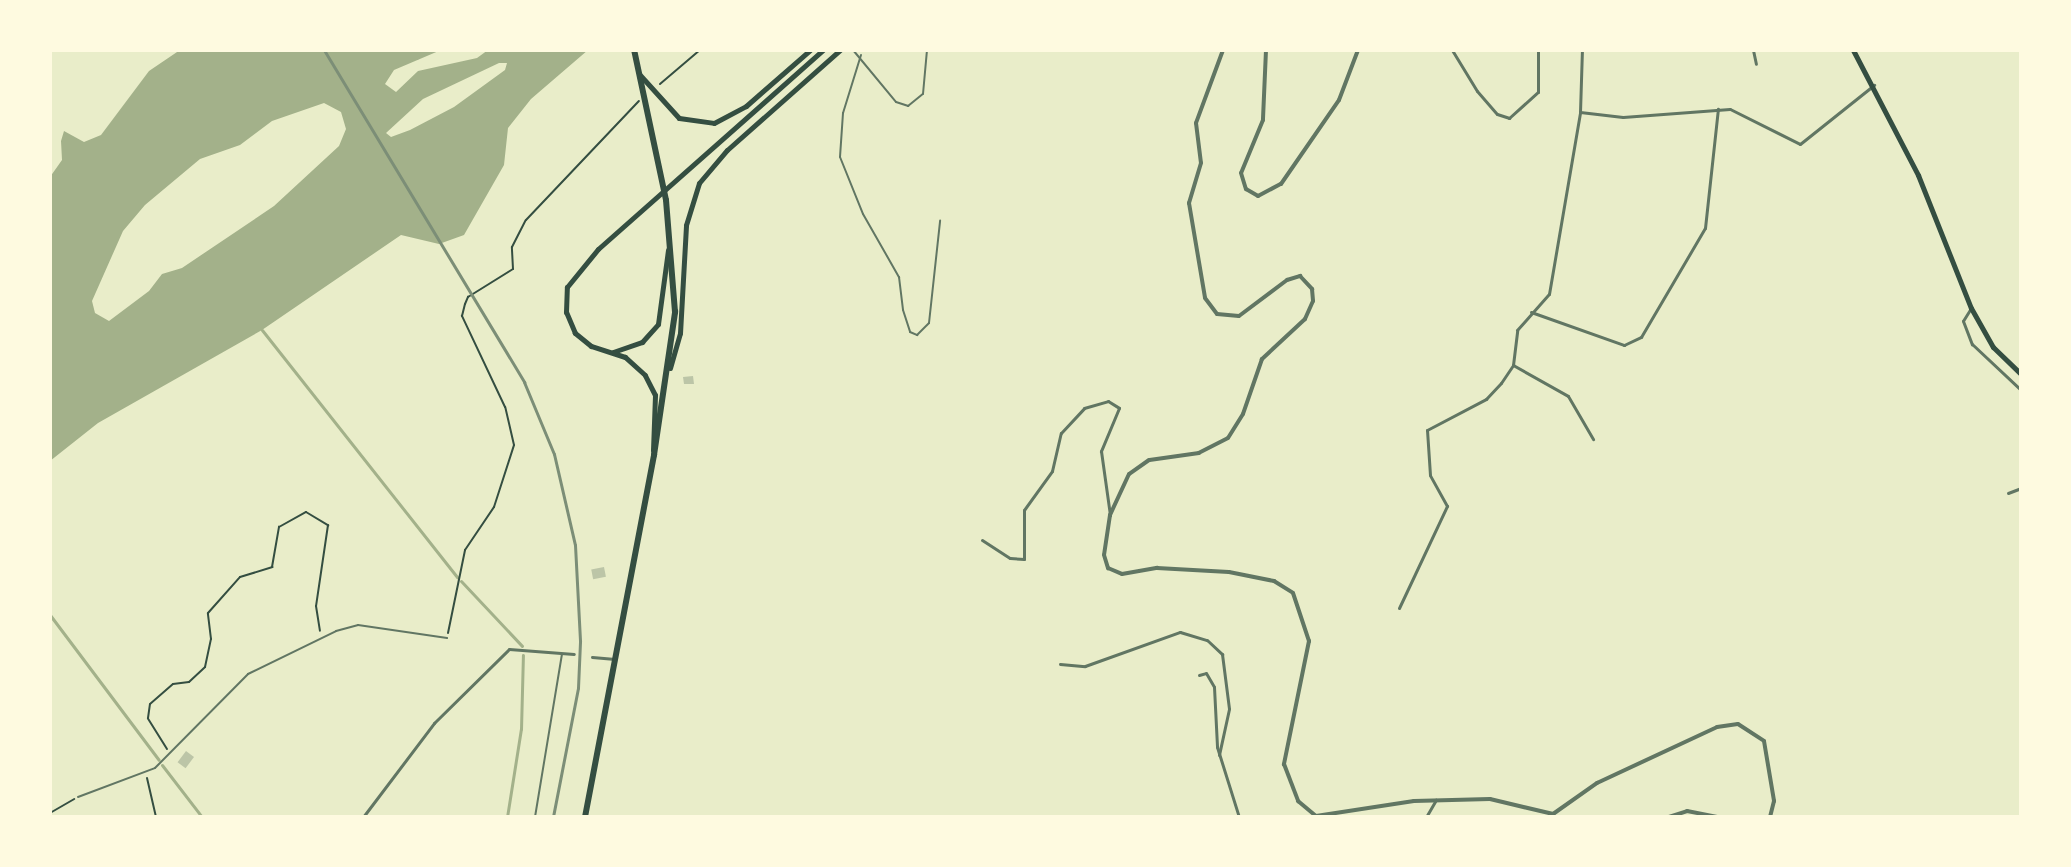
<!DOCTYPE html>
<html>
<head>
<meta charset="utf-8">
<style>
	body { margin:0 }
	#map { position:relative; width:2071px; height:867px; overflow:hidden; background:#e9edc9; font-family:"Sofia Sans Condensed",sans-serif }
	div>[style] { position:absolute }
	.water>* { inset:0; background:#a3b18a }
	.stream>* { height:3px; margin:-1.5px; padding:0 1.5px; transform-origin:1.5px; border-radius:1.5px; background:#a3b18a }
	.building>* { inset:0; background:#bcc5a7; transform-origin:0 0 }
	.path>* { height:2px; margin:-1px; padding:0 1px; transform-origin:1px; border-radius:1px; background:#344e41 }
	.service>* { height:2px; margin:-1px; padding:0 1px; transform-origin:1px; border-radius:1px; background:#617663 }
	.minor>* { height:3px; margin:-1.5px; padding:0 1.5px; transform-origin:1.5px; border-radius:1.5px; background:#617663 }
	.tertiary>* { height:4px; margin:-2px; padding:0 2px; transform-origin:2px; border-radius:2px; background:#617663 }
	.secondary>* { height:5px; margin:-2.5px; padding:0 2.5px; transform-origin:2.5px; border-radius:2.5px; background:#344e41 }
	.primary>* { height:6px; margin:-3px; padding:0 3px; transform-origin:3px; border-radius:3px; background:#344e41 }
	.rail>* { height:3px; margin:-1.5px; padding:0 1.5px; transform-origin:1.5px; border-radius:1.5px; background:#7c8e77 }
	span { translate:-50% -50%; white-space:nowrap; text-align:center; line-height:1.15; -webkit-text-stroke:8px #fefae0; paint-order:stroke }
	.frame { position:absolute; inset:0; border:52px solid #fefae0; pointer-events:none }
</style>
</head>
<body>
<div id="map">
	<div class="water">
		<div style="clip-path:polygon(evenodd,180px 50px,441px 50px,394px 70px,385px 84px,396px 92px,418px 71px,477px 58px,488px 50px,588px 50px,531px 99px,508px 128px,504px 165px,464px 235px,439px 244px,401px 235px,262px 330px,98px 423px,50px 461px,50px 177px,62px 160px,61px 141px,64px 131px,84px 142px,101px 135px,149px 71px,180px 50px,499px 63px,507px 63px,505px 70px,454px 107px,410px 130px,391px 137px,386px 133px,423px 99px,499px 63px,180px 50px,324px 103px,341px 112px,346px 129px,339px 146px,274px 206px,182px 268px,162px 274px,149px 291px,109px 321px,95px 313px,92px 301px,123px 231px,145px 205px,200px 159px,240px 145px,272px 121px,324px 103px)"></div>
	</div>
	<div class="stream">
		<div style="left:262px;top:330px;width:315px;rotate:51.7deg"></div>
		<div style="left:461px;top:581px;width:89px;rotate:46.8deg"></div>
		<div style="left:50px;top:615px;width:181px;rotate:53.1deg"></div>
		<div style="left:162px;top:765px;width:66px;rotate:52.4deg"></div>
		<div style="left:507px;top:817px;width:89px;rotate:-81deg"></div>
		<div style="left:521px;top:729px;width:74px;rotate:-88.5deg"></div>
	</div>
	<div class="building">
		<div style="clip-path:polygon(693px 376px,694px 384px,684px 384px,683px 377px)"></div>
		<div style="left:604px;top:567px;width:10px;height:13px;rotate:79deg"></div>
		<div style="left:186px;top:751px;width:10px;height:14px;rotate:37deg"></div>
	</div>
	<div class="path">
		<div style="left:660px;top:84px;width:52px;rotate:-40.4deg"></div>
		<div style="left:448px;top:633px;width:85px;rotate:-78.4deg"></div>
		<div style="left:465px;top:550px;width:52px;rotate:-56deg"></div>
		<div style="left:494px;top:507px;width:65px;rotate:-72.1deg"></div>
		<div style="left:514px;top:445px;width:39px;rotate:-103deg"></div>
		<div style="left:505px;top:407px;width:101px;rotate:-115.3deg"></div>
		<div style="left:462px;top:316px;width:12px;rotate:-76deg"></div>
		<div style="left:465px;top:304px;width:8px;rotate:-67deg"></div>
		<div style="left:468px;top:297px;width:53px;rotate:-31.9deg"></div>
		<div style="left:513px;top:269px;width:22px;rotate:-93deg"></div>
		<div style="left:512px;top:247px;width:30px;rotate:-63deg"></div>
		<div style="left:526px;top:220px;width:164px;rotate:-46.5deg"></div>
		<div style="left:167px;top:749px;width:36px;rotate:-122deg"></div>
		<div style="left:148px;top:718px;width:14px;rotate:-82deg"></div>
		<div style="left:150px;top:704px;width:30px;rotate:-41deg"></div>
		<div style="left:173px;top:684px;width:16px;rotate:-7deg"></div>
		<div style="left:189px;top:682px;width:22px;rotate:-43deg"></div>
		<div style="left:205px;top:667px;width:29px;rotate:-78deg"></div>
		<div style="left:211px;top:639px;width:26px;rotate:-97deg"></div>
		<div style="left:208px;top:613px;width:48px;rotate:-48.4deg"></div>
		<div style="left:240px;top:577px;width:34px;rotate:-17deg"></div>
		<div style="left:272px;top:567px;width:41px;rotate:-80.1deg"></div>
		<div style="left:279px;top:527px;width:31px;rotate:-29deg"></div>
		<div style="left:306px;top:512px;width:26px;rotate:31deg"></div>
		<div style="left:328px;top:525px;width:82px;rotate:98.4deg"></div>
		<div style="left:316px;top:606px;width:25px;rotate:81deg"></div>
		<div style="left:147px;top:778px;width:40px;rotate:77deg"></div>
		<div style="left:50px;top:813px;width:28px;rotate:-30deg"></div>
	</div>
	<div class="service">
		<div style="left:853px;top:50px;width:67px;rotate:50.4deg"></div>
		<div style="left:896px;top:102px;width:13px;rotate:18deg"></div>
		<div style="left:908px;top:106px;width:19px;rotate:-39deg"></div>
		<div style="left:923px;top:94px;width:44px;rotate:-84.8deg"></div>
		<div style="left:861px;top:55px;width:61px;rotate:107.2deg"></div>
		<div style="left:843px;top:113px;width:44px;rotate:93.9deg"></div>
		<div style="left:840px;top:157px;width:61px;rotate:68deg"></div>
		<div style="left:863px;top:214px;width:73px;rotate:60.3deg"></div>
		<div style="left:899px;top:277px;width:33px;rotate:83deg"></div>
		<div style="left:903px;top:310px;width:23px;rotate:72deg"></div>
		<div style="left:910px;top:332px;width:8px;rotate:23deg"></div>
		<div style="left:917px;top:335px;width:17px;rotate:-45deg"></div>
		<div style="left:929px;top:323px;width:103px;rotate:-83.8deg"></div>
		<div style="left:78px;top:797px;width:82px;rotate:-20.6deg"></div>
		<div style="left:155px;top:768px;width:132px;rotate:-45.3deg"></div>
		<div style="left:248px;top:674px;width:98px;rotate:-26deg"></div>
		<div style="left:336px;top:631px;width:23px;rotate:-15deg"></div>
		<div style="left:358px;top:625px;width:90px;rotate:8.3deg"></div>
		<div style="left:535px;top:817px;width:165px;rotate:-80.6deg"></div>
	</div>
	<div class="minor">
		<div style="left:1452px;top:50px;width:48px;rotate:58.6deg"></div>
		<div style="left:1477px;top:91px;width:30px;rotate:49deg"></div>
		<div style="left:1497px;top:114px;width:13px;rotate:18deg"></div>
		<div style="left:1509px;top:118px;width:39px;rotate:-42deg"></div>
		<div style="left:1538px;top:92px;width:42px;rotate:-90deg"></div>
		<div style="left:1753px;top:50px;width:14px;rotate:78deg"></div>
		<div style="left:1580px;top:112px;width:43px;rotate:6.6deg"></div>
		<div style="left:1623px;top:117px;width:107px;rotate:-4.3deg"></div>
		<div style="left:1730px;top:109px;width:78px;rotate:26.6deg"></div>
		<div style="left:1800px;top:144px;width:95px;rotate:-38.6deg"></div>
		<div style="left:1971px;top:308px;width:15px;rotate:122deg"></div>
		<div style="left:1963px;top:321px;width:25px;rotate:69deg"></div>
		<div style="left:1972px;top:344px;width:67px;rotate:43.2deg"></div>
		<div style="left:1531px;top:312px;width:99px;rotate:19.5deg"></div>
		<div style="left:1624px;top:345px;width:19px;rotate:-25deg"></div>
		<div style="left:1641px;top:337px;width:126px;rotate:-59.6deg"></div>
		<div style="left:1705px;top:228px;width:120px;rotate:-83.8deg"></div>
		<div style="left:1513px;top:365px;width:63px;rotate:29.4deg"></div>
		<div style="left:1568px;top:396px;width:50px;rotate:59.8deg"></div>
		<div style="left:2008px;top:493px;width:14px;rotate:-21deg"></div>
		<div style="left:982px;top:540px;width:33px;rotate:33deg"></div>
		<div style="left:1010px;top:558px;width:14px;rotate:4deg"></div>
		<div style="left:1024px;top:559px;width:49px;rotate:-90deg"></div>
		<div style="left:1024px;top:510px;width:48px;rotate:-54.3deg"></div>
		<div style="left:1052px;top:471px;width:39px;rotate:-77deg"></div>
		<div style="left:1061px;top:433px;width:34px;rotate:-47deg"></div>
		<div style="left:1084px;top:408px;width:25px;rotate:-16deg"></div>
		<div style="left:1108px;top:401px;width:13px;rotate:32deg"></div>
		<div style="left:1119px;top:408px;width:47px;rotate:112.7deg"></div>
		<div style="left:1101px;top:451px;width:65px;rotate:82deg"></div>
		<div style="left:1399px;top:608px;width:113px;rotate:-64.8deg"></div>
		<div style="left:1447px;top:506px;width:35px;rotate:-119deg"></div>
		<div style="left:1430px;top:475px;width:45px;rotate:-93.8deg"></div>
		<div style="left:1427px;top:430px;width:67px;rotate:-27.7deg"></div>
		<div style="left:1486px;top:399px;width:22px;rotate:-47deg"></div>
		<div style="left:1501px;top:383px;width:22px;rotate:-56deg"></div>
		<div style="left:1513px;top:365px;width:35px;rotate:-83deg"></div>
		<div style="left:1517px;top:330px;width:48px;rotate:-48.4deg"></div>
		<div style="left:1549px;top:294px;width:185px;rotate:-80.3deg"></div>
		<div style="left:1580px;top:112px;width:62px;rotate:-88.2deg"></div>
		<div style="left:592px;top:657px;width:23px;rotate:5deg"></div>
		<div style="left:1060px;top:664px;width:25px;rotate:5deg"></div>
		<div style="left:1085px;top:666px;width:101px;rotate:-19.7deg"></div>
		<div style="left:1180px;top:632px;width:28px;rotate:17deg"></div>
		<div style="left:1207px;top:640px;width:21px;rotate:43deg"></div>
		<div style="left:1222px;top:654px;width:55px;rotate:82.7deg"></div>
		<div style="left:1229px;top:709px;width:47px;rotate:102.3deg"></div>
		<div style="left:1199px;top:675px;width:7px;rotate:-16deg"></div>
		<div style="left:1206px;top:673px;width:16px;rotate:60deg"></div>
		<div style="left:1214px;top:687px;width:60px;rotate:87.1deg"></div>
		<div style="left:1217px;top:747px;width:73px;rotate:72.6deg"></div>
		<div style="left:363px;top:817px;width:118px;rotate:-52.9deg"></div>
		<div style="left:434px;top:723px;width:105px;rotate:-44.6deg"></div>
		<div style="left:509px;top:649px;width:65px;rotate:4.4deg"></div>
		<div style="left:1426px;top:817px;width:20px;rotate:-60deg"></div>
	</div>
	<div class="tertiary">
		<div style="left:1223px;top:50px;width:78px;rotate:110.3deg"></div>
		<div style="left:1196px;top:123px;width:40px;rotate:82.9deg"></div>
		<div style="left:1201px;top:163px;width:42px;rotate:106.7deg"></div>
		<div style="left:1189px;top:203px;width:96px;rotate:80.4deg"></div>
		<div style="left:1205px;top:298px;width:20px;rotate:53deg"></div>
		<div style="left:1217px;top:314px;width:22px;rotate:5deg"></div>
		<div style="left:1239px;top:316px;width:60px;rotate:-36.9deg"></div>
		<div style="left:1287px;top:280px;width:14px;rotate:-17deg"></div>
		<div style="left:1300px;top:276px;width:18px;rotate:47deg"></div>
		<div style="left:1312px;top:289px;width:12px;rotate:85deg"></div>
		<div style="left:1313px;top:301px;width:20px;rotate:114deg"></div>
		<div style="left:1305px;top:319px;width:59px;rotate:137.1deg"></div>
		<div style="left:1262px;top:359px;width:58px;rotate:109.1deg"></div>
		<div style="left:1243px;top:414px;width:28px;rotate:122deg"></div>
		<div style="left:1228px;top:438px;width:33px;rotate:153deg"></div>
		<div style="left:1199px;top:453px;width:50px;rotate:172deg"></div>
		<div style="left:1149px;top:460px;width:24px;rotate:145deg"></div>
		<div style="left:1129px;top:474px;width:45px;rotate:114.9deg"></div>
		<div style="left:1110px;top:515px;width:40px;rotate:98.5deg"></div>
		<div style="left:1104px;top:555px;width:14px;rotate:73deg"></div>
		<div style="left:1108px;top:568px;width:15px;rotate:23deg"></div>
		<div style="left:1122px;top:574px;width:36px;rotate:-10deg"></div>
		<div style="left:1157px;top:568px;width:72px;rotate:3.2deg"></div>
		<div style="left:1229px;top:572px;width:46px;rotate:11.3deg"></div>
		<div style="left:1274px;top:581px;width:22px;rotate:32deg"></div>
		<div style="left:1293px;top:593px;width:51px;rotate:71.6deg"></div>
		<div style="left:1309px;top:641px;width:126px;rotate:101.5deg"></div>
		<div style="left:1284px;top:764px;width:40px;rotate:69deg"></div>
		<div style="left:1298px;top:801px;width:23px;rotate:40deg"></div>
		<div style="left:1316px;top:816px;width:99px;rotate:-8.7deg"></div>
		<div style="left:1414px;top:801px;width:76px;rotate:-1.5deg"></div>
		<div style="left:1490px;top:799px;width:65px;rotate:13.4deg"></div>
		<div style="left:1553px;top:814px;width:54px;rotate:-35.2deg"></div>
		<div style="left:1597px;top:783px;width:132px;rotate:-25deg"></div>
		<div style="left:1717px;top:727px;width:21px;rotate:-8deg"></div>
		<div style="left:1738px;top:724px;width:31px;rotate:33deg"></div>
		<div style="left:1764px;top:741px;width:61px;rotate:80.5deg"></div>
		<div style="left:1774px;top:801px;width:16px;rotate:104deg"></div>
		<div style="left:1266px;top:50px;width:70px;rotate:92.5deg"></div>
		<div style="left:1263px;top:120px;width:57px;rotate:112.5deg"></div>
		<div style="left:1241px;top:173px;width:17px;rotate:73deg"></div>
		<div style="left:1246px;top:189px;width:14px;rotate:30deg"></div>
		<div style="left:1258px;top:196px;width:26px;rotate:-28deg"></div>
		<div style="left:1281px;top:184px;width:102px;rotate:-55.4deg"></div>
		<div style="left:1339px;top:100px;width:53px;rotate:-69.2deg"></div>
		<div style="left:1669px;top:817px;width:19px;rotate:-18deg"></div>
		<div style="left:1687px;top:811px;width:32px;rotate:11deg"></div>
	</div>
	<div class="secondary">
		<div style="left:1853px;top:50px;width:141px;rotate:62.5deg"></div>
		<div style="left:1918px;top:175px;width:143px;rotate:68.3deg"></div>
		<div style="left:1971px;top:308px;width:45px;rotate:60.6deg"></div>
		<div style="left:1993px;top:347px;width:39px;rotate:44deg"></div>
		<div style="left:640px;top:75px;width:58px;rotate:47.8deg"></div>
		<div style="left:679px;top:118px;width:35px;rotate:8deg"></div>
		<div style="left:714px;top:123px;width:36px;rotate:-28deg"></div>
		<div style="left:746px;top:106px;width:85px;rotate:-41.2deg"></div>
		<div style="left:613px;top:352px;width:31px;rotate:-19deg"></div>
		<div style="left:642px;top:342px;width:24px;rotate:-48deg"></div>
		<div style="left:658px;top:324px;width:75px;rotate:-82.3deg"></div>
		<div style="left:670px;top:368px;width:36px;rotate:-74deg"></div>
		<div style="left:680px;top:333px;width:108px;rotate:-86.8deg"></div>
		<div style="left:686px;top:225px;width:44px;rotate:-72.8deg"></div>
		<div style="left:699px;top:183px;width:43px;rotate:-49.7deg"></div>
		<div style="left:727px;top:150px;width:151px;rotate:-41.5deg"></div>
		<div style="left:653px;top:450px;width:55px;rotate:-87.9deg"></div>
		<div style="left:655px;top:395px;width:22px;rotate:-117deg"></div>
		<div style="left:645px;top:375px;width:27px;rotate:-138deg"></div>
		<div style="left:625px;top:357px;width:36px;rotate:-162deg"></div>
		<div style="left:591px;top:346px;width:21px;rotate:-141deg"></div>
		<div style="left:575px;top:333px;width:23px;rotate:-113deg"></div>
		<div style="left:566px;top:312px;width:25px;rotate:-88deg"></div>
		<div style="left:567px;top:287px;width:49px;rotate:-50.8deg"></div>
		<div style="left:598px;top:249px;width:300px;rotate:-41.5deg"></div>
	</div>
	<div class="primary">
		<div style="left:585px;top:817px;width:369px;rotate:-79.2deg"></div>
		<div style="left:654px;top:455px;width:145px;rotate:-81.6deg"></div>
		<div style="left:675px;top:312px;width:112px;rotate:-94.6deg"></div>
		<div style="left:666px;top:200px;width:153px;rotate:-102deg"></div>
	</div>
	<div class="rail">
		<div style="left:324px;top:50px;width:388px;rotate:58.9deg"></div>
		<div style="left:524px;top:382px;width:78px;rotate:67.4deg"></div>
		<div style="left:554px;top:454px;width:93px;rotate:77deg"></div>
		<div style="left:575px;top:545px;width:97px;rotate:87deg"></div>
		<div style="left:580px;top:642px;width:46px;rotate:92.5deg"></div>
		<div style="left:578px;top:688px;width:131px;rotate:101deg"></div>
	</div>
	<div class="frame"></div>
</div>
</body>
</html>
